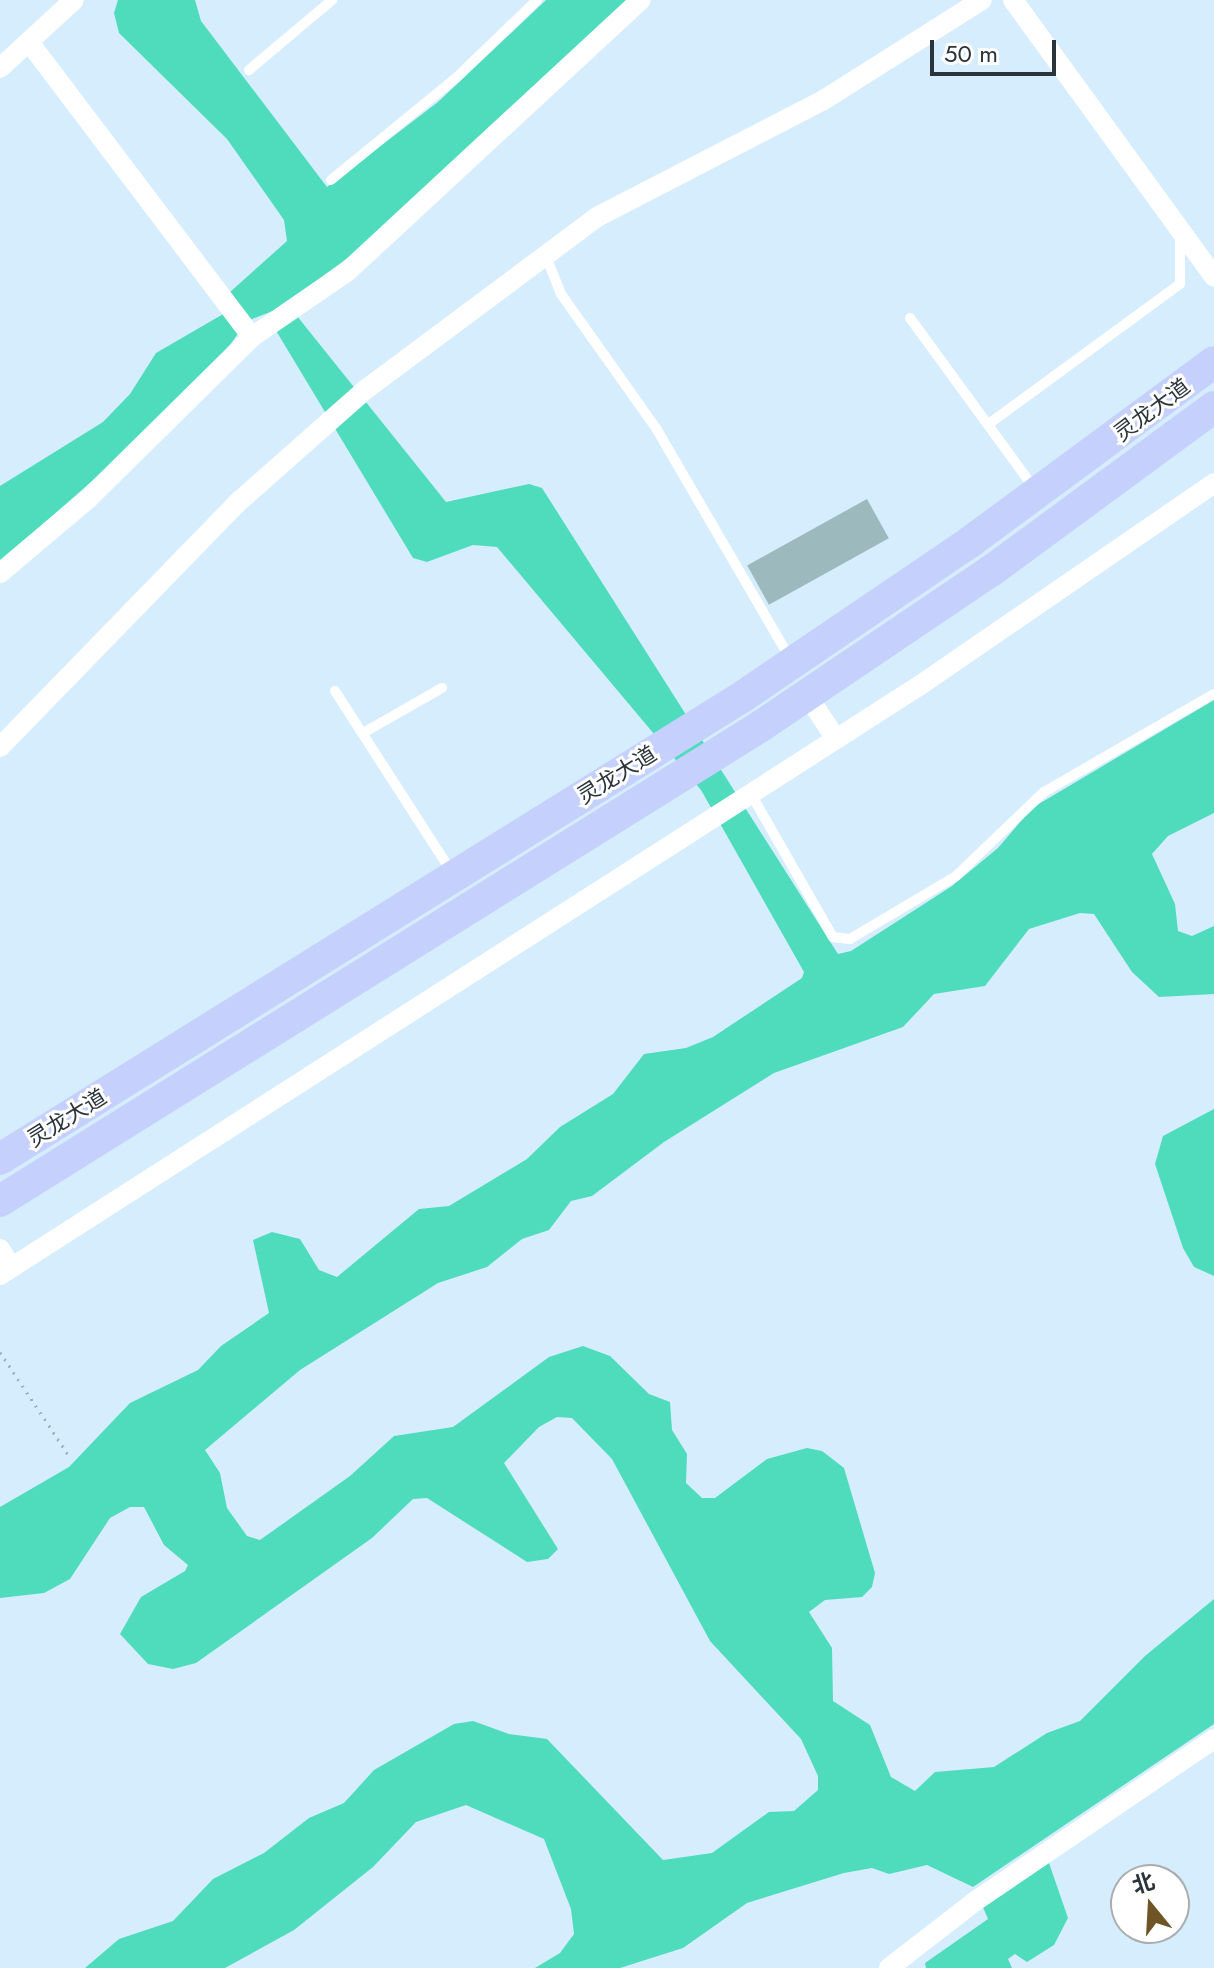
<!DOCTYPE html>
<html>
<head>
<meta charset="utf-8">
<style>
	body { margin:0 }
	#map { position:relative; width:1214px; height:1968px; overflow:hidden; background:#d6edfe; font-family:Jost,"Noto Sans SC",sans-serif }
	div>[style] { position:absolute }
	.water>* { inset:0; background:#4edcbd }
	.building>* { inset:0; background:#9cb9be; transform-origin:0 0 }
	.path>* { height:3px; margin-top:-1.5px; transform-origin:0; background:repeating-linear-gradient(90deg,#a1b3c1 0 2px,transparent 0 8px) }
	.service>* { height:10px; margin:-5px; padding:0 5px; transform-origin:5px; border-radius:5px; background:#fff }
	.minor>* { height:20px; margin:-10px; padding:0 10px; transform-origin:10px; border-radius:10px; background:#fff }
	.primary>* { height:32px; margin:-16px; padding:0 16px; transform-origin:16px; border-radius:16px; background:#c5d1fc }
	span { translate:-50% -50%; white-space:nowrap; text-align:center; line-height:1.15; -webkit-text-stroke:6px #fff; paint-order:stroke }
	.street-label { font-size:22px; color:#2b343a }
	.north { position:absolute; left:1110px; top:1864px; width:80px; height:80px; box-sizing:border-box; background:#fff; border:2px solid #aaaeb0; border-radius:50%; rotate:342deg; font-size:22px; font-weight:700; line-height:32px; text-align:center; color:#2b343a }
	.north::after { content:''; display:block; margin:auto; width:28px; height:36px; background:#6f5526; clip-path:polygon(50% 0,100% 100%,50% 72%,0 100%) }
	.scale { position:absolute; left:930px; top:40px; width:126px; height:36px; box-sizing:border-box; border:4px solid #2b343a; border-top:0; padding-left:10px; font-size:24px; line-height:28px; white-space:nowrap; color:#2b343a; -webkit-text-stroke:6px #fff; paint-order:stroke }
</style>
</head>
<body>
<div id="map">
	<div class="water">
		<div style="clip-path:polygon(118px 0,195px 0,201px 21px,327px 187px,438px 102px,546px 0,628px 0,357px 251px,278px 309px,247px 321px,222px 356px,134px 444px,0 562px,0 486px,103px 422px,130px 394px,156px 353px,237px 306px,229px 293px,287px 241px,284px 220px,227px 139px,119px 33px,114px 13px)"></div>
		<div style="clip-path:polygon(297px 316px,446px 502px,529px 484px,542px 488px,838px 954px,851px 951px,952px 886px,998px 848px,1032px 808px,1214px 700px,1214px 813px,1168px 836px,1152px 854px,1175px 904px,1178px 931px,1192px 936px,1214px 926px,1214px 994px,1159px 997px,1132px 972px,1094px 914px,1080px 913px,1029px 929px,985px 986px,934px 994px,903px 1027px,774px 1073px,664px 1142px,592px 1196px,571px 1201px,549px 1230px,522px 1239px,487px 1267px,438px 1283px,300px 1370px,205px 1450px,220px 1473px,227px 1508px,247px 1536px,260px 1540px,350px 1476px,394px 1436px,453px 1427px,549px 1357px,583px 1346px,610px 1356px,649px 1394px,670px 1402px,672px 1430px,687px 1454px,686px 1483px,702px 1498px,715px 1498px,767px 1459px,807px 1448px,822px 1451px,844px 1468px,875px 1573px,872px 1587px,862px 1597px,825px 1600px,809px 1612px,832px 1648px,833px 1701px,870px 1725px,891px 1777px,915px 1791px,935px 1772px,994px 1767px,1047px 1733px,1080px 1721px,1145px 1656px,1214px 1599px,1214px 1724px,973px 1887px,927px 1865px,889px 1874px,872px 1868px,844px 1873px,747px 1903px,683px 1948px,620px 1968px,535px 1968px,560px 1953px,574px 1934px,571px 1909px,544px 1839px,466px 1805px,416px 1822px,373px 1867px,294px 1930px,225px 1968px,85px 1968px,119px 1939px,173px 1921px,213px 1879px,264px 1853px,309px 1818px,344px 1803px,374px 1770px,454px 1724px,473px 1721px,509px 1734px,547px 1739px,663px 1860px,712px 1853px,769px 1812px,794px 1811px,818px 1790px,818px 1776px,801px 1739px,710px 1641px,612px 1459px,572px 1418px,557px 1417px,539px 1427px,504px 1463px,558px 1549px,548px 1559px,527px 1562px,427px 1498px,413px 1499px,372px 1538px,196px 1663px,173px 1669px,148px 1664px,120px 1634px,141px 1597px,185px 1571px,188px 1565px,164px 1545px,144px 1507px,130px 1507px,110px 1518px,70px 1579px,44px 1593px,0 1598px,0 1507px,69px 1467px,130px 1403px,198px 1370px,221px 1346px,269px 1313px,253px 1240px,272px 1232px,300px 1239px,319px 1270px,337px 1277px,419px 1209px,449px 1206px,527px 1159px,560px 1127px,613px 1094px,644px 1054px,686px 1048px,713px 1037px,802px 978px,804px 972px,701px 790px,497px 547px,473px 545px,427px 562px,413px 558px,275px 329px)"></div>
		<div style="clip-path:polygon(1214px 1109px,1214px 1276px,1194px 1267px,1183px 1248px,1155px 1164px,1163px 1136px)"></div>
		<div style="clip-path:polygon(1049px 1863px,1068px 1918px,1054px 1945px,1027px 1962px,1015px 1954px,1008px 1959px,1012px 1968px,926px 1968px,925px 1963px,988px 1919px,982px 1905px)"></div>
	</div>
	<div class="building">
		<div style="left:867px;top:499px;width:45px;height:137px;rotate:61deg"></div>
	</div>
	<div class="path">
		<div style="left:0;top:1352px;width:125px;rotate:56.4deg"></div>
	</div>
	<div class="service">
		<div style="left:249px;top:70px;width:109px;rotate:-40.1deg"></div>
		<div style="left:331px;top:180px;width:161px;rotate:-39.2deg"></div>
		<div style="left:456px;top:78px;width:112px;rotate:-43.9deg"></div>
		<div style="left:546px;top:256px;width:41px;rotate:68.5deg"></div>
		<div style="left:561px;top:294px;width:164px;rotate:54.7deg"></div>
		<div style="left:656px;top:428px;width:266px;rotate:59.8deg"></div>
		<div style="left:910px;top:318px;width:210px;rotate:53.9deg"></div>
		<div style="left:990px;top:423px;width:235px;rotate:-36.2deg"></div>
		<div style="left:1180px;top:284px;width:46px;rotate:-90deg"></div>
		<div style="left:335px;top:691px;width:218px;rotate:57.2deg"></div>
		<div style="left:363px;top:733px;width:91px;rotate:-29.7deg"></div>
		<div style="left:751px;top:794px;width:165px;rotate:60.2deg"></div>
		<div style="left:833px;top:937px;width:17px;rotate:7deg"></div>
		<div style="left:850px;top:939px;width:123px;rotate:-30.7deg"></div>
		<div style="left:956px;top:876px;width:122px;rotate:-43.7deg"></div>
		<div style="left:1044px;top:792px;width:196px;rotate:-30deg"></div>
	</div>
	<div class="minor">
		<div style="left:1013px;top:0;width:342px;rotate:54deg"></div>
		<div style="left:29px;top:42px;width:370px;rotate:52.9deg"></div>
		<div style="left:0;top:68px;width:100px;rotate:-42.6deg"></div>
		<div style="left:0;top:573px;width:115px;rotate:-40.1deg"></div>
		<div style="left:88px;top:499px;width:231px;rotate:-44.6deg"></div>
		<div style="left:252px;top:337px;width:116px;rotate:-34.5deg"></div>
		<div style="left:348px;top:271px;width:399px;rotate:-42.8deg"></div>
		<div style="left:807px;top:695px;width:53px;rotate:56.6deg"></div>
		<div style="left:0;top:747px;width:337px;rotate:-45.8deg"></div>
		<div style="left:235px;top:505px;width:174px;rotate:-41.5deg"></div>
		<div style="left:365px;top:390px;width:289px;rotate:-36.7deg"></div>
		<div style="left:597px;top:217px;width:253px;rotate:-27.3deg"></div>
		<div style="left:822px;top:101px;width:189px;rotate:-32.3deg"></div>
		<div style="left:0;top:1249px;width:22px;rotate:58deg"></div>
		<div style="left:0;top:1275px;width:1092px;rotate:-32.66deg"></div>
		<div style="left:919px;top:686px;width:358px;rotate:-34.5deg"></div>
		<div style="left:889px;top:1968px;width:108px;rotate:-37.8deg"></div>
		<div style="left:974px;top:1902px;width:290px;rotate:-34.2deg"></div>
	</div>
	<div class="primary">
		<div style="left:0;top:1159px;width:874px;rotate:-31.91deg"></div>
		<div style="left:742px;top:697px;width:276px;rotate:-34.2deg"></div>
		<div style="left:970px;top:542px;width:303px;rotate:-36.4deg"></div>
		<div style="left:0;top:1201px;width:897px;rotate:-31.97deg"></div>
		<div style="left:761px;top:726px;width:277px;rotate:-34deg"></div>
		<div style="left:991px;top:571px;width:277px;rotate:-36.3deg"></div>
	</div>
	<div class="street-label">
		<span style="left:1152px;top:410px;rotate:-37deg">灵龙大道</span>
		<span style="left:617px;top:775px;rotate:-32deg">灵龙大道</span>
		<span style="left:67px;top:1118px;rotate:-32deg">灵龙大道</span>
	</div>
	<div class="north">北</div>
	<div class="scale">50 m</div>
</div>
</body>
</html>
